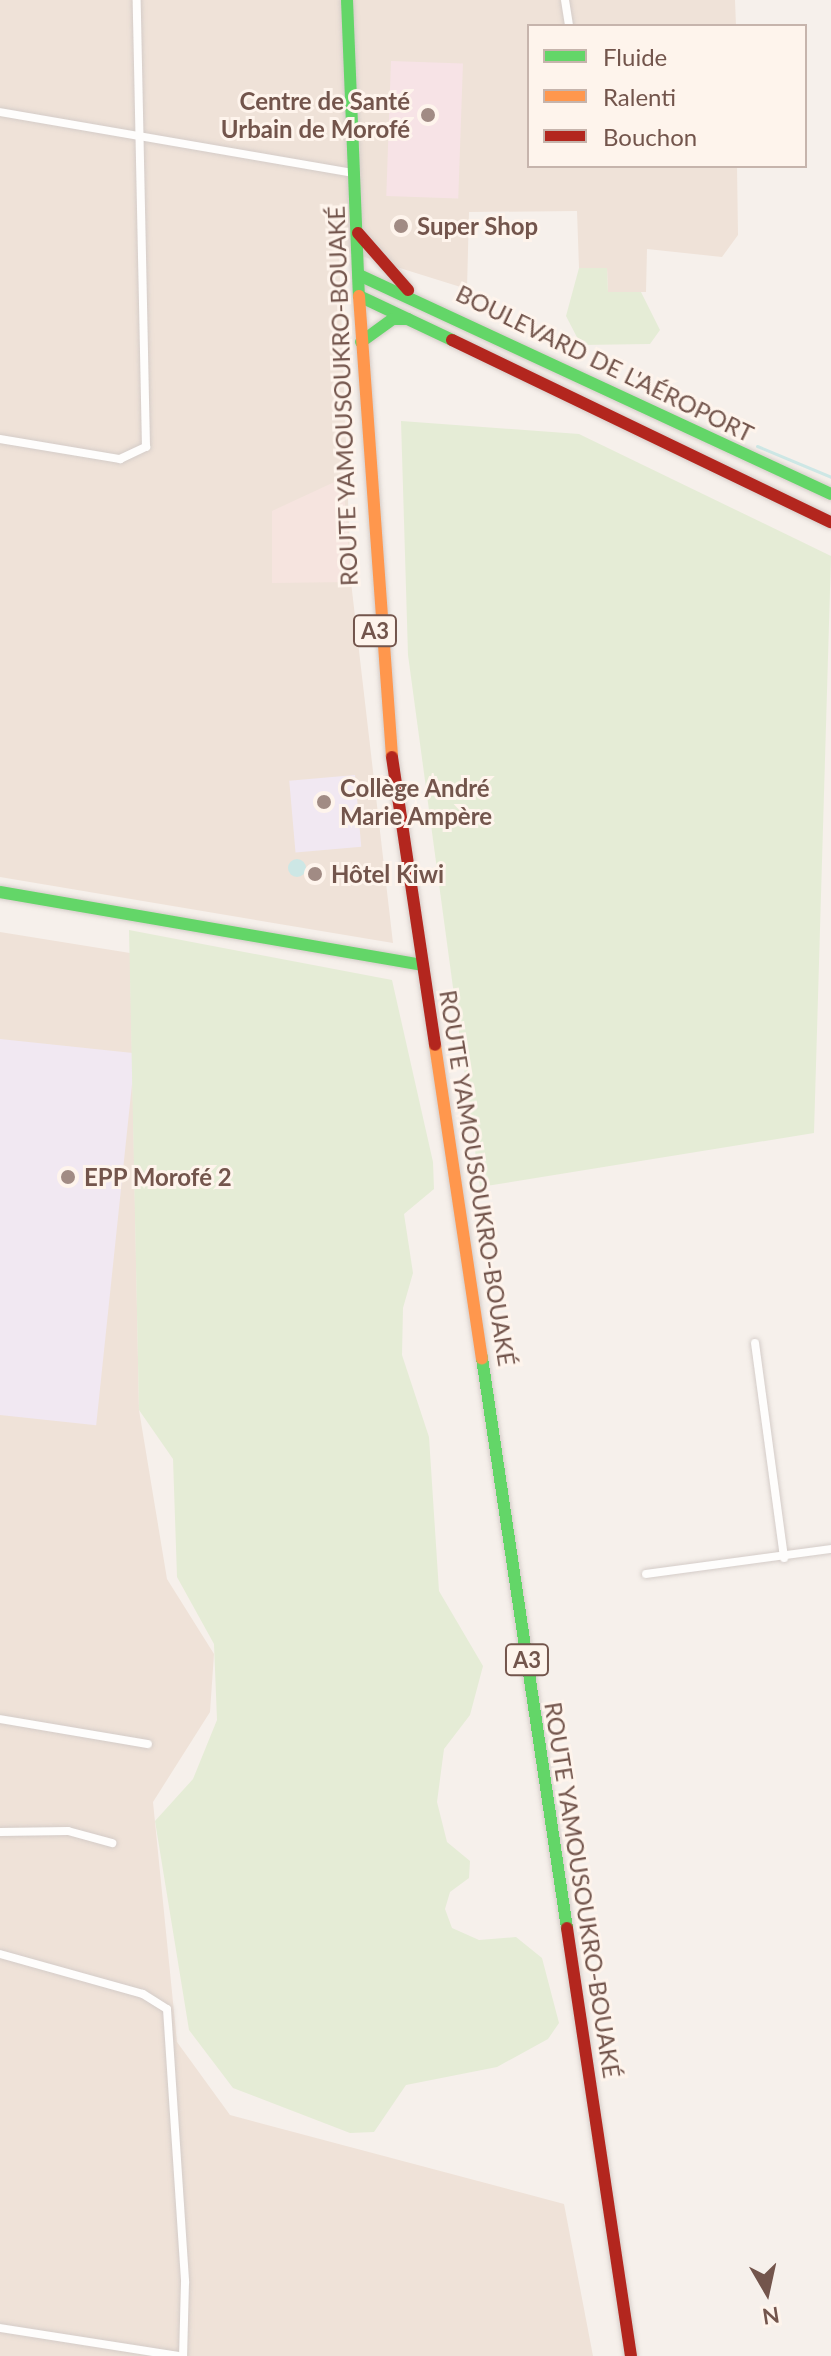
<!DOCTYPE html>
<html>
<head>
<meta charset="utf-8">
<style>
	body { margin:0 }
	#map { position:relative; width:831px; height:2356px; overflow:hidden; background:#f6f0eb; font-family:Lato,sans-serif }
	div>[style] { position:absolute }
	.residential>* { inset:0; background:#efe2d8 }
	.commercial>* { inset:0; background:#f6e4df }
	.education>* { inset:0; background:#f1e8f2; transform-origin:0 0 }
	.medical>* { inset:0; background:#f7e3e6; transform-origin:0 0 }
	.green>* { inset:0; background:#e5ecd6 }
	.water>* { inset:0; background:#cde7e5 }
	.round { border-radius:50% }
	.stream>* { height:3px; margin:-1.5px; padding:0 1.5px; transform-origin:1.5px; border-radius:1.5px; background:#cde7e5 }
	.roads { filter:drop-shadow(0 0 2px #d4ccc8) drop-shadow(0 0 2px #d4ccc8) }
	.street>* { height:8px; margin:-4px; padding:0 4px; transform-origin:4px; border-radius:4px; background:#fefdfc }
	.fast>* { height:12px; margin:-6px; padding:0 6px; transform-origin:6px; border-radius:6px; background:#63d668 }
	.slow>* { height:12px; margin:-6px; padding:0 6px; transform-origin:6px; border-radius:6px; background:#ff974d }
	.jam>* { height:12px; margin:-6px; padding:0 6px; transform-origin:6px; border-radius:6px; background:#b3261e }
	.dots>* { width:22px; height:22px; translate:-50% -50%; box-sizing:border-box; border:4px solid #fef4ec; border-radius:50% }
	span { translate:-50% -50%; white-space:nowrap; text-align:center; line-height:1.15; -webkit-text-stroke:6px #fef4ec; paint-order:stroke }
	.shield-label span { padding:2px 6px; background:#fef4ec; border:2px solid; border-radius:6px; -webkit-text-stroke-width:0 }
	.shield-label { font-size:22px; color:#73554c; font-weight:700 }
	.poi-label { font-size:24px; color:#73554c; font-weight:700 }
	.right { translate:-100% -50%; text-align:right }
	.left { translate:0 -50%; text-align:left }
	.street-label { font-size:24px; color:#73554c }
	.legend { position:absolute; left:527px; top:24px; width:280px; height:144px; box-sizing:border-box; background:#fef4ec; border:2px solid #c6b4ac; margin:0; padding:10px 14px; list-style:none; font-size:24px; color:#73554c }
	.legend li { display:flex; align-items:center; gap:16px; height:40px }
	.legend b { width:40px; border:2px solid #c6b4ac }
	.north { position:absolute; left:727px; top:2252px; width:80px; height:80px; -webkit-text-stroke:6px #fef4ec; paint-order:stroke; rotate:171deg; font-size:22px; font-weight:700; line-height:32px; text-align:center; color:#73554c }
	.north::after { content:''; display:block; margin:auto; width:28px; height:36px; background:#73554c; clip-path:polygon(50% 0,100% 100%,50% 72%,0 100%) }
</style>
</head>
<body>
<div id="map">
	<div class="residential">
		<div style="clip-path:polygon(0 0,735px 0,736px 26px,529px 26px,529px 166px,737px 166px,738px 235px,722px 257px,647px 249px,646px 292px,608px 292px,607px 268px,579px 268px,577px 211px,469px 212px,467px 289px,339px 249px,351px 582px,393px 943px,0 877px)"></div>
		<div style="clip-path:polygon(0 932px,130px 953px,139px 1410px,167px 1579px,214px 1654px,210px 1712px,153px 1802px,177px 2042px,230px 2115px,564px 2204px,593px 2356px,0 2356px)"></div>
	</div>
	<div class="commercial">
		<div style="clip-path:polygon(343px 478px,351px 582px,272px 583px,272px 511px)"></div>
	</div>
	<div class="education">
		<div style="left:355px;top:775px;width:72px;height:66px;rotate:85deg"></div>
		<div style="left:0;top:1039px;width:136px;height:374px;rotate:6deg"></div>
	</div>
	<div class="medical">
		<div style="left:391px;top:61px;width:72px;height:135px;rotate:2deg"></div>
	</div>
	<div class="green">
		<div style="clip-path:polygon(579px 268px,607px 268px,608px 292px,641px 292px,660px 330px,650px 344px,581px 345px,566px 316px)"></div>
		<div style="clip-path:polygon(401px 421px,579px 434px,831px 556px,814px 1133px,480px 1187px,408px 655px)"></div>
		<div style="clip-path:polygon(129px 930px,392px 980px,433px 1162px,434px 1189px,404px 1214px,413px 1273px,403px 1308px,402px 1355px,429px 1437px,439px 1591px,483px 1666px,470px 1715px,444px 1749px,437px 1802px,447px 1842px,470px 1861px,469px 1878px,450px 1892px,445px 1909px,452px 1928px,479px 1940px,516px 1937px,542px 1958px,559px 2023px,548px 2039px,497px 2067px,406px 2085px,374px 2132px,350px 2133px,233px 2088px,189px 2030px,155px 1821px,193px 1779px,217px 1720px,214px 1644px,177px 1577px,173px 1459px,139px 1410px)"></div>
	</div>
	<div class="water">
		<div class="round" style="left:288px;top:859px;width:18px;height:18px"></div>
	</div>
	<div class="stream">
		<div style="left:757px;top:446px;width:80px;rotate:22.7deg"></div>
	</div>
	<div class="roads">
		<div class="street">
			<div style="left:565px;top:0;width:26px;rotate:81deg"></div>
			<div style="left:0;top:112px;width:358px;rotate:9.8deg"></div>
			<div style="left:0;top:439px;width:122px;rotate:9.5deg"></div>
			<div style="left:120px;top:459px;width:29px;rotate:-25deg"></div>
			<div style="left:146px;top:447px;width:447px;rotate:-91.2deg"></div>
			<div style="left:755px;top:1343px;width:217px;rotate:82.3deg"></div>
			<div style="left:646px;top:1574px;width:187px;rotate:-7.7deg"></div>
			<div style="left:0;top:1719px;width:150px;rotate:9.6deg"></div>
			<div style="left:0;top:1832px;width:68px;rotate:-0.8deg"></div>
			<div style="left:68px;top:1831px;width:46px;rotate:15.3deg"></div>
			<div style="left:0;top:1954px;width:148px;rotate:15.6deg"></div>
			<div style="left:143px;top:1994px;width:28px;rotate:32deg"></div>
			<div style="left:167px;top:2009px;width:274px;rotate:86.2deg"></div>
			<div style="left:185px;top:2282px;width:74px;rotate:91.5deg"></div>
			<div style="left:0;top:2328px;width:180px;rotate:8.9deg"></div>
		</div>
		<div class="fast">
			<div style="left:347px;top:0;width:296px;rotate:87.7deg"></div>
			<div style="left:359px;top:296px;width:103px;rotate:25.3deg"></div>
			<div style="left:359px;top:275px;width:520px;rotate:24.89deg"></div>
			<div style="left:361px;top:342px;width:39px;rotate:-36deg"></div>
			<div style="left:393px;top:319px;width:15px"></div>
			<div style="left:0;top:892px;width:428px;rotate:9.8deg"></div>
			<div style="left:482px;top:1358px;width:576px;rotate:81.52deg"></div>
		</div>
		<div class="slow">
			<div style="left:359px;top:296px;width:462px;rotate:85.9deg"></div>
			<div style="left:435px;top:1045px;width:317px;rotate:81.5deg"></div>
		</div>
		<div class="jam">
			<div style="left:358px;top:233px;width:76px;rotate:48.7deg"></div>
			<div style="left:452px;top:340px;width:420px;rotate:25.7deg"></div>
			<div style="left:392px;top:757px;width:291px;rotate:81.5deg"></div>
			<div style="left:567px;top:1928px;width:433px;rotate:81.5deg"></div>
		</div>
	</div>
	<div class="dots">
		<div style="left:428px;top:115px;background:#a18b84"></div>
		<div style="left:401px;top:226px;background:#a18b84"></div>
		<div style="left:324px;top:802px;background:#a18b84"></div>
		<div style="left:315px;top:874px;background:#a18b84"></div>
		<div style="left:68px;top:1177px;background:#a18b84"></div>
	</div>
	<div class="shield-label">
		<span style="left:375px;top:631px">A3</span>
		<span style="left:527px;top:1660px">A3</span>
	</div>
	<div class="poi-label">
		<span class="right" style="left:410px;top:115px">Centre de Santé<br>Urbain de Morofé</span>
		<span class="left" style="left:417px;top:226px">Super Shop</span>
		<span class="left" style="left:340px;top:802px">Collège André<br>Marie Ampère</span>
		<span class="left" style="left:331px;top:874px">Hôtel Kiwi</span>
		<span class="left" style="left:84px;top:1177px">EPP Morofé 2</span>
	</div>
	<div class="street-label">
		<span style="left:605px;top:363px;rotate:26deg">BOULEVARD DE L'AÉROPORT</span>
		<span style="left:342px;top:396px;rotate:-92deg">ROUTE YAMOUSOUKRO-BOUAKÉ</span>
		<span style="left:478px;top:1178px;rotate:81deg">ROUTE YAMOUSOUKRO-BOUAKÉ</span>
		<span style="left:583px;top:1890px;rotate:81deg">ROUTE YAMOUSOUKRO-BOUAKÉ</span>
	</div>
	<ul class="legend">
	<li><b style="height:10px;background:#63d668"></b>Fluide</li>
	<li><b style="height:10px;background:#ff974d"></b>Ralenti</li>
	<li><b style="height:10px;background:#b3261e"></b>Bouchon</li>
	</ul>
	<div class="north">N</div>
</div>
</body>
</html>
